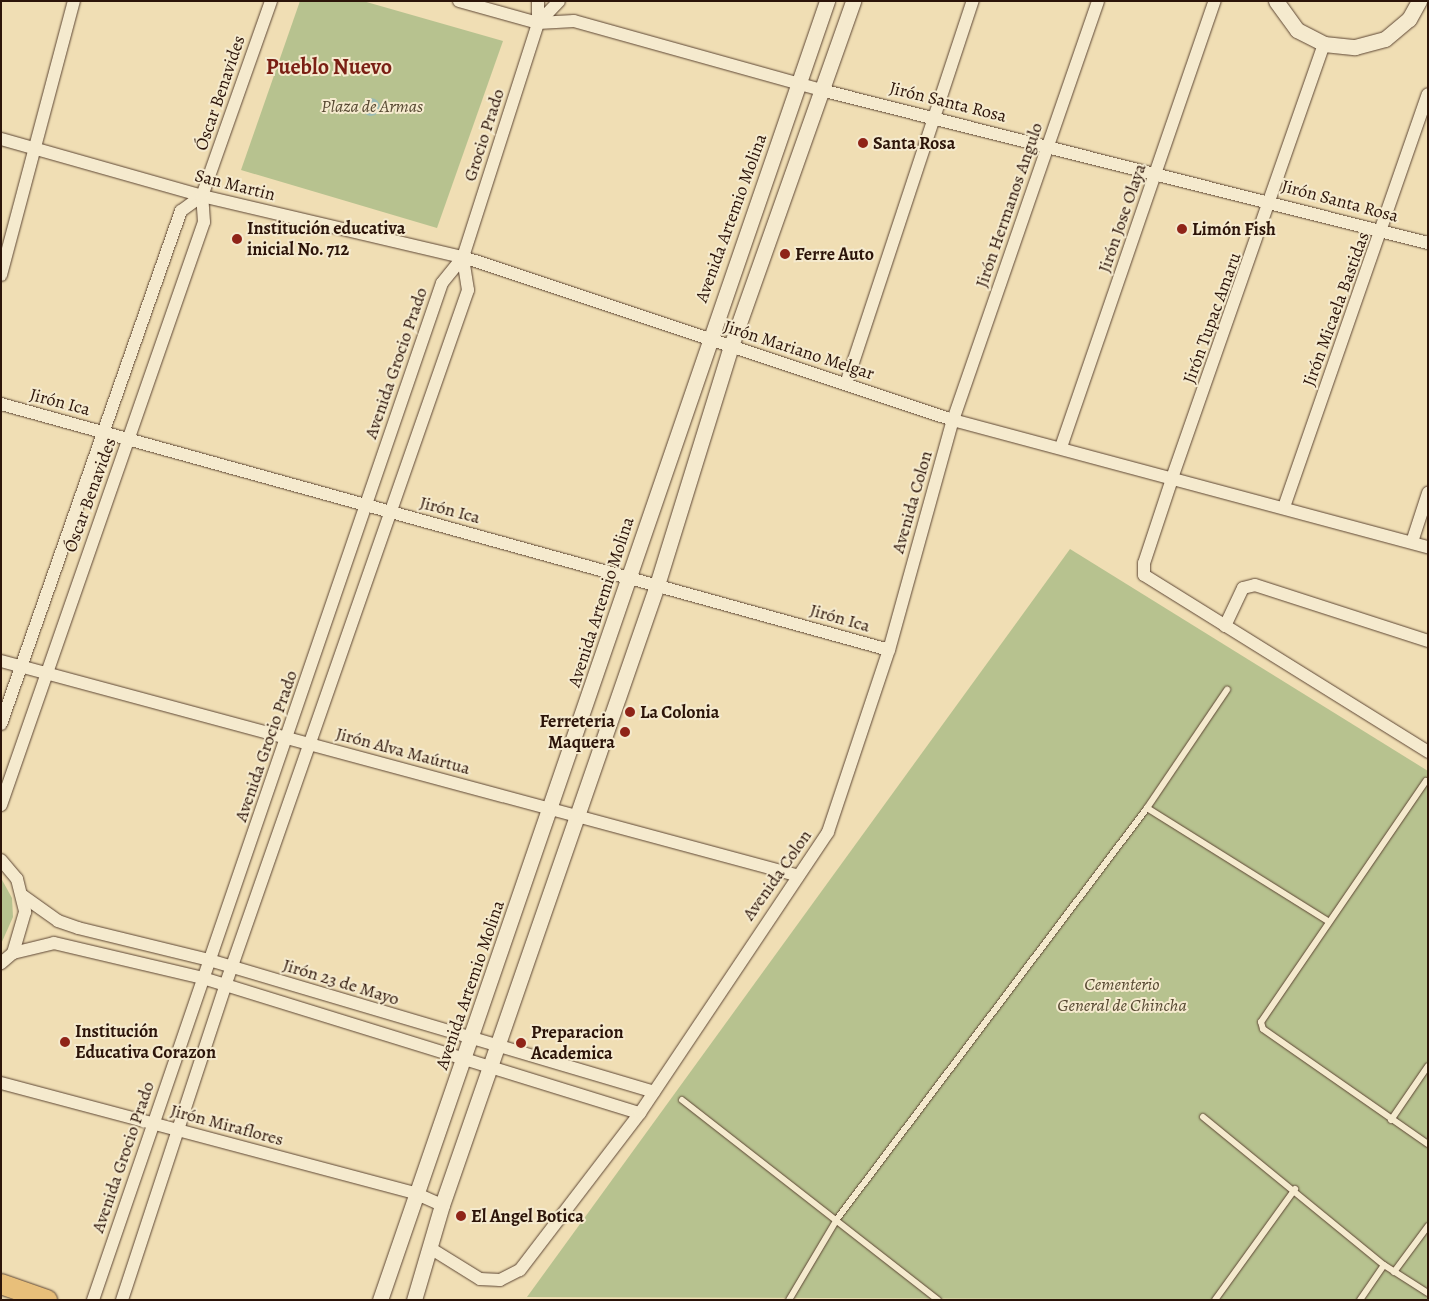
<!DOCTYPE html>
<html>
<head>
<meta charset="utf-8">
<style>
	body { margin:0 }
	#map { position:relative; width:1429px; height:1301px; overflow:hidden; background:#f0deb4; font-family:Alegreya,serif }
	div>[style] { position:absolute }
	.green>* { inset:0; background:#b7c28f }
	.water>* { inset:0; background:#9bbbb4 }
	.round { border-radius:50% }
	.roads { filter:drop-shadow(0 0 1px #5d4634) drop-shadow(0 0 1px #5d4634) }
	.service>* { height:6px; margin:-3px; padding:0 3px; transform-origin:3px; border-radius:3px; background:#f5eace }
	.minor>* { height:12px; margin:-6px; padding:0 6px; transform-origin:6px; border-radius:6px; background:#f5eace }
	.tertiary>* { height:15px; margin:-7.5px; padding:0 7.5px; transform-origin:7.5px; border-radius:7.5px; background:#f5eace }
	.trunk>* { height:20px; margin:-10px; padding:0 10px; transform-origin:10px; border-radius:10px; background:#e8bf7a }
	.dots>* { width:14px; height:14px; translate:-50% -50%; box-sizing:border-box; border:2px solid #f5eace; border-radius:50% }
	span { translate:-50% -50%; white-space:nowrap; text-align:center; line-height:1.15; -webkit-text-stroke:4px #f5eace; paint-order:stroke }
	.street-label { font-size:18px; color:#2c1409 }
	.park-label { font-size:18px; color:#564831; font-style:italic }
	.poi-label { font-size:18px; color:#2c1409; font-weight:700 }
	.left { translate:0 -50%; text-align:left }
	.right { translate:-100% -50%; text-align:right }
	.district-label { font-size:22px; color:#7a1f14; font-weight:700 }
	.frame { position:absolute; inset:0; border:2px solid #2c1409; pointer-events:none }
</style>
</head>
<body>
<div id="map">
	<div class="green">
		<div style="clip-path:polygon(300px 1px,363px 1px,503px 41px,437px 228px,241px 170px)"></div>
		<div style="clip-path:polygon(1070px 549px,1428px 771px,1428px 1300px,527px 1297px)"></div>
		<div style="clip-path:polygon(1px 878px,12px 898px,13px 917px,1px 944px)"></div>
	</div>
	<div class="water">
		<div class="round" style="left:362px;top:98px;width:18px;height:18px"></div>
	</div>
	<div class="roads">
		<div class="service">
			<div style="left:1426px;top:781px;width:292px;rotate:124.4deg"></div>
			<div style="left:1261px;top:1022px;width:7px;rotate:74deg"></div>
			<div style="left:1263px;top:1029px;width:201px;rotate:34.9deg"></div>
			<div style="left:1147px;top:808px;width:213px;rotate:32deg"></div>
			<div style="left:682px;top:1100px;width:325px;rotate:38deg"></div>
			<div style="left:1203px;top:1117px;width:234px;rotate:39.3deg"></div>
			<div style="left:1384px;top:1265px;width:52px;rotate:32.5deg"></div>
			<div style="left:1391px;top:1120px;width:65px;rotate:-55.6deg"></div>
			<div style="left:1394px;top:1272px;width:57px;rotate:-53.5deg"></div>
			<div style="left:789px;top:1300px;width:94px;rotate:-59.3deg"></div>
			<div style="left:837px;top:1219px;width:515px;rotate:-52.97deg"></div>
			<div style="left:1147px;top:808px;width:143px;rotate:-55.9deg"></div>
			<div style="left:1215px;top:1300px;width:137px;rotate:-54.2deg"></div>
			<div style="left:1360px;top:1300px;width:42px;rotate:-55.6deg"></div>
		</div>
		<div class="minor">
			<div style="left:459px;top:1px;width:82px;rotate:15.6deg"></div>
			<div style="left:538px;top:23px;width:36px;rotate:-3deg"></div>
			<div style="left:574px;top:21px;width:256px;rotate:15.6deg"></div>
			<div style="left:821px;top:90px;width:626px;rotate:14.15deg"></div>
			<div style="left:538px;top:23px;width:30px;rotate:-46deg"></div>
			<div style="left:1324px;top:44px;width:458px;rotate:109.3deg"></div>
			<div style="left:1173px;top:476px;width:92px;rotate:108.4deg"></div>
			<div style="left:1144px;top:563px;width:12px;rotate:90deg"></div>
			<div style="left:1144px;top:575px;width:335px;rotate:31.9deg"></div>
			<div style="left:1px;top:139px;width:209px;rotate:15.8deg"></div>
			<div style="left:202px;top:196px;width:268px;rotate:13.2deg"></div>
			<div style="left:463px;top:257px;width:516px;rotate:18.4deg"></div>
			<div style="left:953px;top:420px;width:492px;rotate:15deg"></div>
			<div style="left:1px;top:275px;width:284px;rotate:-75.1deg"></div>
			<div style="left:846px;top:384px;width:404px;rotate:-71.7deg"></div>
			<div style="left:1px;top:404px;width:921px;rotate:15.48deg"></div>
			<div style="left:1061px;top:447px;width:472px;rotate:-71deg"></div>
			<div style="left:1284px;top:507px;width:437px;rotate:-70.8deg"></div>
			<div style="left:1412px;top:542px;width:52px;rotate:-71.9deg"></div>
			<div style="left:1225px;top:626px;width:42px;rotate:-64.7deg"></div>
			<div style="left:1243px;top:588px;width:12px;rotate:-14deg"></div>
			<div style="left:1255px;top:585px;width:182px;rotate:17.9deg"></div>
			<div style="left:1px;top:661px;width:823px;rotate:15.07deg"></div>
			<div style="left:1px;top:724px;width:544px;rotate:-70.67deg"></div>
			<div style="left:181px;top:211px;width:26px;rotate:-36deg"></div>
			<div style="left:1px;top:805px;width:617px;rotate:-70.8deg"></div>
			<div style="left:204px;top:222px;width:26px;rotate:-94deg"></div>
			<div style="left:202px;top:196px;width:207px;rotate:-70.5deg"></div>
			<div style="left:1px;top:860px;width:25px;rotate:50deg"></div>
			<div style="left:17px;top:879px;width:34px;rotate:76deg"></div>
			<div style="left:25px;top:912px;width:43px;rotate:106.3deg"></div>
			<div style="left:13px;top:953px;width:16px;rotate:140deg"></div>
			<div style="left:23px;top:896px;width:43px;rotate:35.5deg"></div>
			<div style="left:58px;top:921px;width:21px;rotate:19deg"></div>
			<div style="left:78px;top:928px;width:135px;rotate:13.7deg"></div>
			<div style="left:209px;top:960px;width:464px;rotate:16.5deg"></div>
			<div style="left:13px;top:953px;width:42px;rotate:-13.7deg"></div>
			<div style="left:54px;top:943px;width:153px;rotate:13.2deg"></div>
			<div style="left:203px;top:978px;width:457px;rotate:17.2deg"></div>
			<div style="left:1px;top:1083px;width:431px;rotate:14.9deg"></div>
			<div style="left:417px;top:1194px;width:27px;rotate:24deg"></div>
			<div style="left:430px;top:1248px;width:59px;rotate:31.8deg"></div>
			<div style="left:480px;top:1279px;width:20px;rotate:3deg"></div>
			<div style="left:500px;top:1280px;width:22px;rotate:-27deg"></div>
			<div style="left:520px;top:1270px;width:198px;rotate:-52.6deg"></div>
			<div style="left:640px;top:1113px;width:338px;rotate:-56.2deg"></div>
			<div style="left:828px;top:832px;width:192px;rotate:-71.5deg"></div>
			<div style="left:889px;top:650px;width:239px;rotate:-74.5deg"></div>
			<div style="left:953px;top:420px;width:443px;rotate:-70.9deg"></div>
			<div style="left:93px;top:1300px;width:1075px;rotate:-71.06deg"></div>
			<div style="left:442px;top:283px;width:33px;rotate:-51deg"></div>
			<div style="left:463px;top:257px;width:246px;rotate:-72.2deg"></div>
			<div style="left:538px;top:23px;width:22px;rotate:-90deg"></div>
			<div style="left:122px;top:1300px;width:330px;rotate:-71.8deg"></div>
			<div style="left:225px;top:986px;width:737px;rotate:-70.75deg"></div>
			<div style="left:468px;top:290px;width:33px;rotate:-99deg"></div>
		</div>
		<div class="tertiary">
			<div style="left:1276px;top:1px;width:36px;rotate:54deg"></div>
			<div style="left:1297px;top:30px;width:30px;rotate:27deg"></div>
			<div style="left:1324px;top:44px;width:31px;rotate:6deg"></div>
			<div style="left:1355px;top:47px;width:31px;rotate:-15deg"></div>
			<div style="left:1385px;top:39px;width:31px;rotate:-40deg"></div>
			<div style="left:1409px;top:19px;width:21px;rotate:-61deg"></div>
			<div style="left:380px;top:1300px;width:1374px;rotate:-71.01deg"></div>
			<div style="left:414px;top:1300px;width:99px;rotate:-73.6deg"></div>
			<div style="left:442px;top:1205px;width:656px;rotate:-70.87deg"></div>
			<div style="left:657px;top:585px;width:250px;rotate:-72.8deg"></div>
			<div style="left:731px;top:346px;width:366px;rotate:-70.5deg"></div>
		</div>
		<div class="trunk">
			<div style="left:1px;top:1284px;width:49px;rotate:19.2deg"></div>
		</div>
	</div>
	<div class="dots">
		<div style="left:863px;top:143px;background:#8f2418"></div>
		<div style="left:1182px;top:229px;background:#8f2418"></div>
		<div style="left:237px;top:239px;background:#8f2418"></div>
		<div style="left:785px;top:254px;background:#8f2418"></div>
		<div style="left:630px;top:712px;background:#8f2418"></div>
		<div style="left:625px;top:732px;background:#8f2418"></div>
		<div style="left:65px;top:1042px;background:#8f2418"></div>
		<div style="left:521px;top:1043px;background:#8f2418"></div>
		<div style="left:461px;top:1216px;background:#8f2418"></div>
	</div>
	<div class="street-label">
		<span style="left:220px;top:93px;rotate:-71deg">Óscar Benavides</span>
		<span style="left:948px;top:102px;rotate:14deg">Jirón Santa Rosa</span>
		<span style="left:484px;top:135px;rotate:-72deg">Grocio Prado</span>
		<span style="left:235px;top:185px;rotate:14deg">San Martin</span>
		<span style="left:1340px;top:201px;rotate:15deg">Jirón Santa Rosa</span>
		<span style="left:1009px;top:205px;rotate:-71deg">Jirón Hermanos Angulo</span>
		<span style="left:731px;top:218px;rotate:-70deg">Avenida Artemio Molina</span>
		<span style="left:1122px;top:218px;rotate:-71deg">Jirón Jose Olaya</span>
		<span style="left:1336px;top:309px;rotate:-70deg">Jirón Micaela Bastidas</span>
		<span style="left:1212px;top:318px;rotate:-70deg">Jirón Tupac Amaru</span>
		<span style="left:799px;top:350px;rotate:18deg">Jirón Mariano Melgar</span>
		<span style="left:396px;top:363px;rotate:-71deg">Avenida Grocio Prado</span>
		<span style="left:60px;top:402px;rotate:15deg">Jirón Ica</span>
		<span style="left:90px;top:495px;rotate:-70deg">Óscar Benavides</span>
		<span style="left:912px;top:502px;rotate:-74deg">Avenida Colon</span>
		<span style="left:450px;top:510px;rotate:15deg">Jirón Ica</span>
		<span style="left:601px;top:602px;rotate:-72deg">Avenida Artemio Molina</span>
		<span style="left:840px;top:618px;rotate:16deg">Jirón Ica</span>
		<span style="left:266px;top:746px;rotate:-71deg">Avenida Grocio Prado</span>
		<span style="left:403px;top:751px;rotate:15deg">Jirón Alva Maúrtua</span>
		<span style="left:777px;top:875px;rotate:-55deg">Avenida Colon</span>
		<span style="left:341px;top:982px;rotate:17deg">Jirón 23 de Mayo</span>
		<span style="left:470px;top:985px;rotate:-71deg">Avenida Artemio Molina</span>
		<span style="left:227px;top:1125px;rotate:15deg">Jirón Miraflores</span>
		<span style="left:123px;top:1157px;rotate:-71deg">Avenida Grocio Prado</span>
	</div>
	<div class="park-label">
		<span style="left:372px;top:106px">Plaza de Armas</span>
		<span style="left:1122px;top:995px">Cementerio<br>General de Chincha</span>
	</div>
	<div class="poi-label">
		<span class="left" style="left:873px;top:143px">Santa Rosa</span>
		<span class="left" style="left:247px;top:239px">Institución educativa<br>inicial No. 712</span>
		<span class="left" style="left:1192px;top:229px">Limón Fish</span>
		<span class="left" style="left:795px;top:254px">Ferre Auto</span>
		<span class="left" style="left:640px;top:712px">La Colonia</span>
		<span class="right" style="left:615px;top:732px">Ferreteria<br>Maquera</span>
		<span class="left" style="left:75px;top:1042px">Institución<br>Educativa Corazon</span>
		<span class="left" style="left:531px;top:1043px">Preparacion<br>Academica</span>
		<span class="left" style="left:471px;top:1216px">El Angel Botica</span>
	</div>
	<div class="district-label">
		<span style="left:329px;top:68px">Pueblo Nuevo</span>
	</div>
	<div class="frame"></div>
</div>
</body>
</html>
